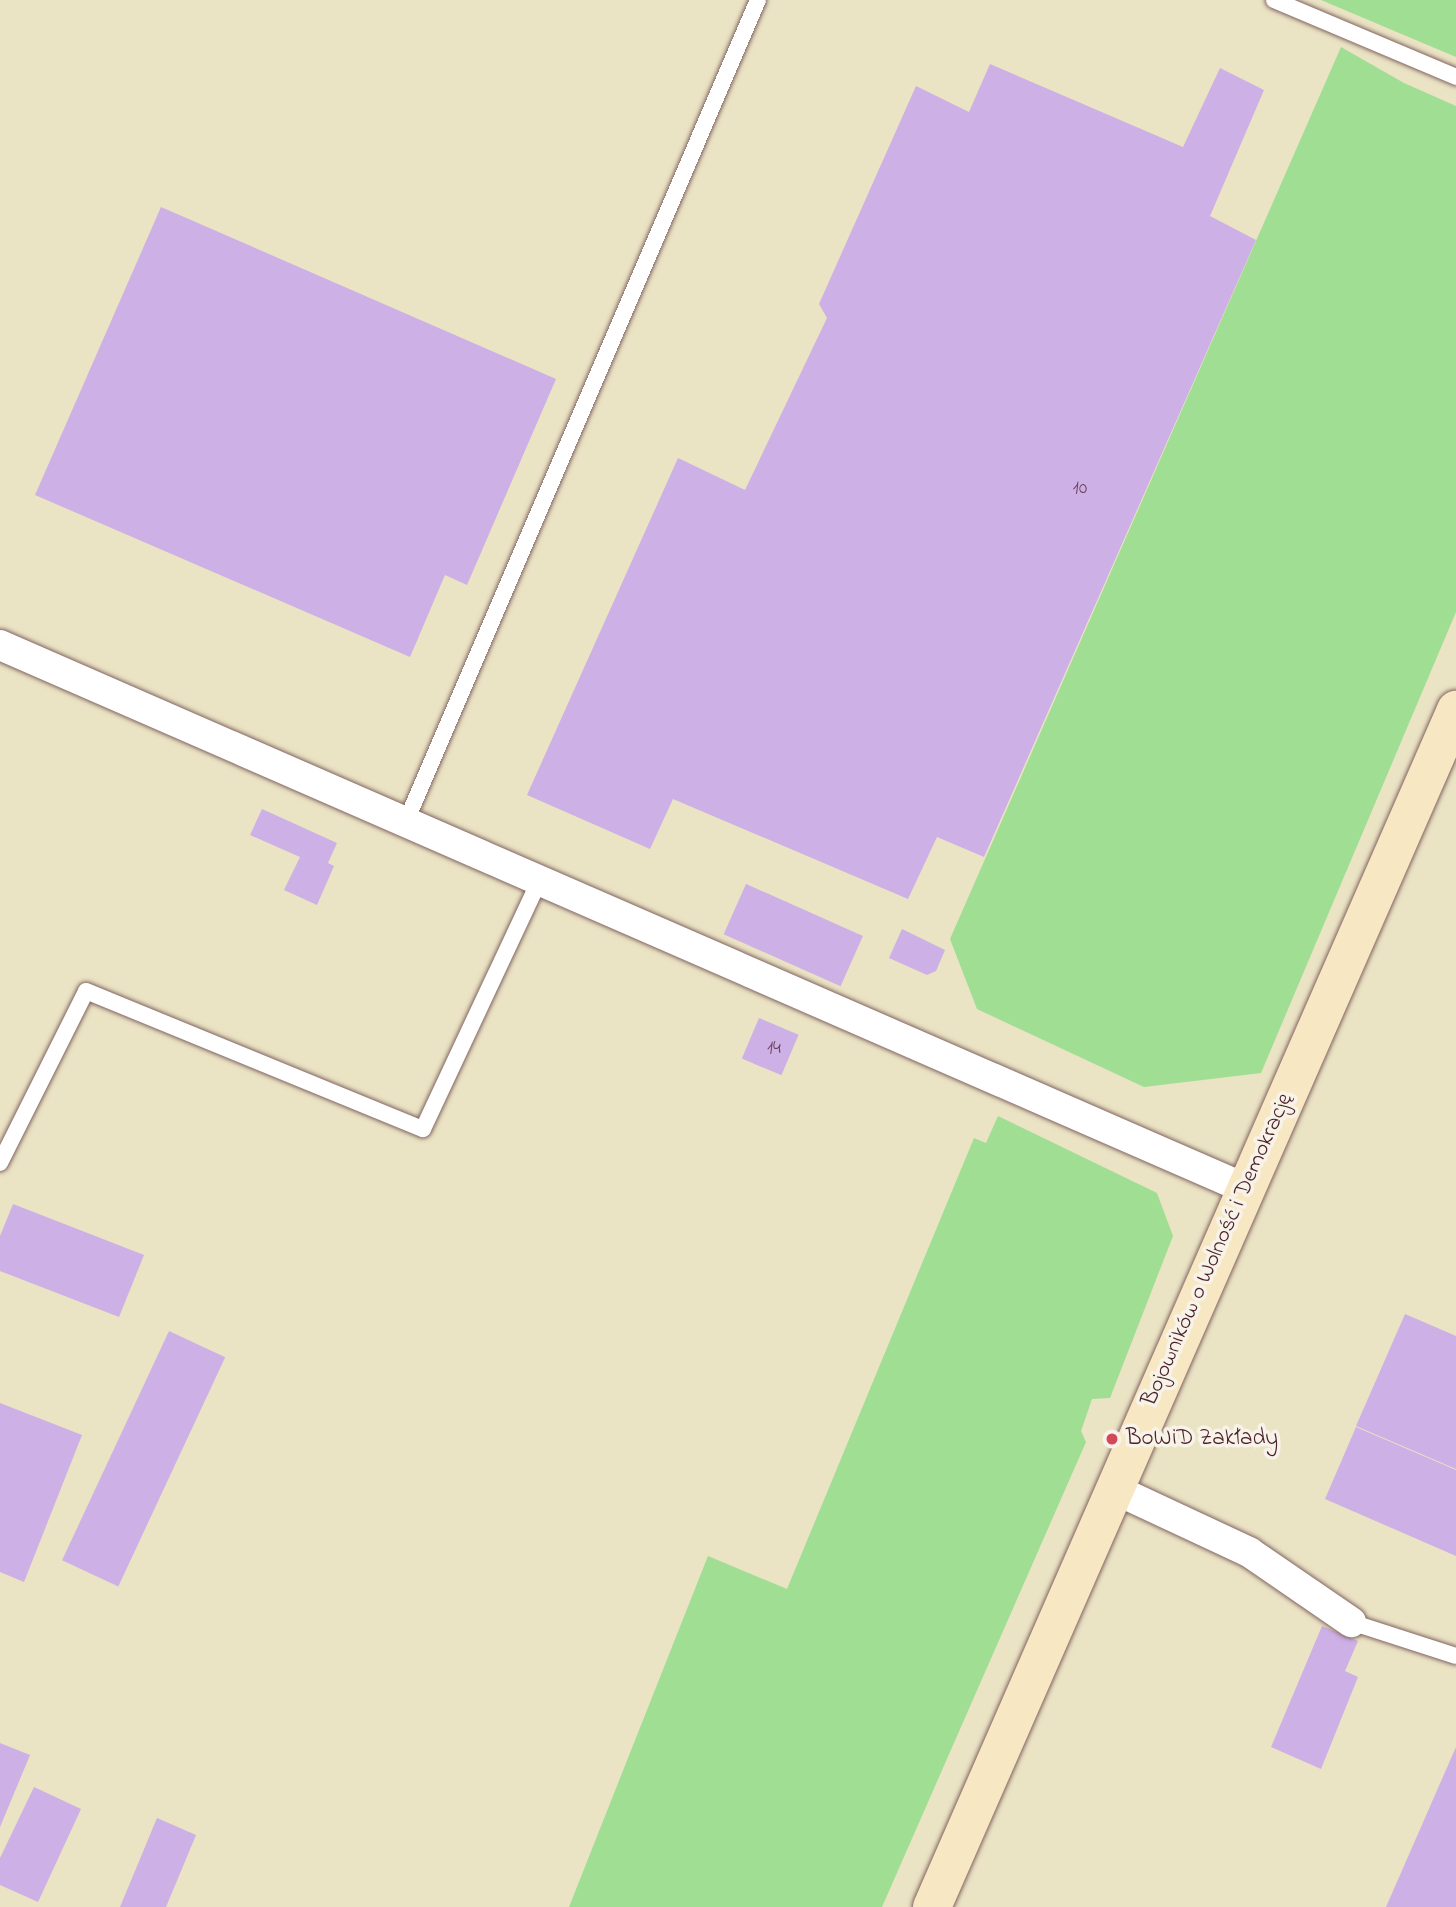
<!DOCTYPE html>
<html>
<head>
<meta charset="utf-8">
<style>
	body { margin:0 }
	#map { position:relative; width:1456px; height:1907px; overflow:hidden; background:#eae3c4; font-family:"Indie Flower",sans-serif }
	div>[style] { position:absolute }
	.green>* { inset:0; background:#9fde93 }
	.building>* { inset:0; background:#cdb0e6; transform-origin:0 0 }
	.roads { filter:drop-shadow(0 0 2px #826461) drop-shadow(0 0 2px #826461) }
	.service>* { height:16px; margin:-8px; padding:0 8px; transform-origin:8px; border-radius:8px; background:#fff }
	.minor>* { height:30px; margin:-15px; padding:0 15px; transform-origin:15px; border-radius:15px; background:#fff }
	.secondary>* { height:38px; margin:-19px; padding:0 19px; transform-origin:19px; border-radius:19px; background:#f8e7c3 }
	.dots>* { width:19px; height:19px; translate:-50% -50%; box-sizing:border-box; border:4px solid #f7f3e8; border-radius:50% }
	span { translate:-50% -50%; white-space:nowrap; text-align:center; line-height:1.15; -webkit-text-stroke:7px #f7f3e8; paint-order:stroke }
	.number-label { font-size:19px; color:#6b435a }
	.number-label span { -webkit-text-stroke-width:0 }
	.street-label { font-size:23px; color:#4a1f2b }
	.poi-label { font-size:23px; color:#4a1f2b }
	.left { translate:0 -50%; text-align:left }
</style>
</head>
<body>
<div id="map">
	<div class="green">
		<div style="clip-path:polygon(1321px 0,1456px 0,1456px 57px)"></div>
		<div style="clip-path:polygon(1341px 47px,1404px 83px,1456px 106px,1456px 612px,1261px 1073px,1144px 1087px,977px 1009px,950px 939px)"></div>
		<div style="clip-path:polygon(998px 1116px,1157px 1193px,1173px 1236px,1110px 1398px,1092px 1399px,1081px 1431px,1086px 1442px,882px 1907px,569px 1907px,708px 1556px,787px 1589px,974px 1138px,986px 1143px)"></div>
	</div>
	<div class="building">
		<div style="clip-path:polygon(990px 64px,1183px 147px,1220px 68px,1264px 90px,1210px 216px,1256px 240px,984px 857px,937px 837px,908px 899px,673px 799px,650px 849px,527px 795px,678px 458px,745px 490px,827px 318px,819px 304px,916px 86px,969px 112px)"></div>
		<div style="clip-path:polygon(161px 207px,556px 379px,467px 585px,445px 575px,410px 657px,35px 495px)"></div>
		<div style="clip-path:polygon(262px 809px,337px 843px,328px 863px,334px 866px,317px 905px,284px 890px,300px 857px,250px 835px)"></div>
		<div style="left:746px;top:884px;width:128px;height:55px;rotate:24deg"></div>
		<div style="clip-path:polygon(902px 929px,945px 950px,936px 971px,927px 975px,889px 958px)"></div>
		<div style="left:759px;top:1018px;width:43px;height:44px;rotate:23deg"></div>
		<div style="clip-path:polygon(13px 1204px,144px 1255px,119px 1317px,0 1271px,0 1236px)"></div>
		<div style="clip-path:polygon(1405px 1314px,1456px 1336px,1456px 1469px,1356px 1426px)"></div>
		<div style="left:169px;top:1331px;width:62px;height:253px;rotate:25deg"></div>
		<div style="clip-path:polygon(0 1403px,82px 1435px,24px 1582px,0 1572px)"></div>
		<div style="clip-path:polygon(1356px 1427px,1456px 1470px,1456px 1556px,1325px 1499px)"></div>
		<div style="clip-path:polygon(1322px 1626px,1358px 1641px,1345px 1671px,1358px 1677px,1321px 1769px,1271px 1747px)"></div>
		<div style="clip-path:polygon(0 1743px,30px 1755px,0 1827px)"></div>
		<div style="clip-path:polygon(1456px 1747px,1456px 1907px,1386px 1907px)"></div>
		<div style="clip-path:polygon(34px 1787px,81px 1809px,38px 1902px,0 1885px,0 1858px)"></div>
		<div style="clip-path:polygon(157px 1818px,196px 1835px,166px 1907px,120px 1907px)"></div>
	</div>
	<div class="roads">
		<div class="service">
			<div style="left:1274px;top:0;width:198px;rotate:22.9deg"></div>
			<div style="left:405px;top:824px;width:896px;rotate:-66.81deg"></div>
			<div style="left:0;top:1163px;width:192px;rotate:-63.4deg"></div>
			<div style="left:86px;top:991px;width:364px;rotate:22.3deg"></div>
			<div style="left:423px;top:1129px;width:272px;rotate:-64.9deg"></div>
			<div style="left:1351px;top:1622px;width:110px;rotate:17.9deg"></div>
		</div>
		<div class="minor">
			<div style="left:0;top:645px;width:1357px;rotate:23.58deg"></div>
			<div style="left:1114px;top:1489px;width:149px;rotate:25deg"></div>
			<div style="left:1249px;top:1552px;width:124px;rotate:34.5deg"></div>
		</div>
		<div class="secondary">
			<div style="left:932px;top:1907px;width:1307px;rotate:-66.36deg"></div>
		</div>
	</div>
	<div class="dots">
		<div style="left:1112px;top:1439px;background:#d1495b"></div>
	</div>
	<div class="number-label">
		<span style="left:1080px;top:489px">10</span>
		<span style="left:774px;top:1049px">14</span>
	</div>
	<div class="street-label">
		<span style="left:1218px;top:1250px;rotate:-66deg">Bojowników o Wolność i Demokrację</span>
	</div>
	<div class="poi-label">
		<span class="left" style="left:1126px;top:1439px">BoWiD Zakłady</span>
	</div>
</div>
</body>
</html>
